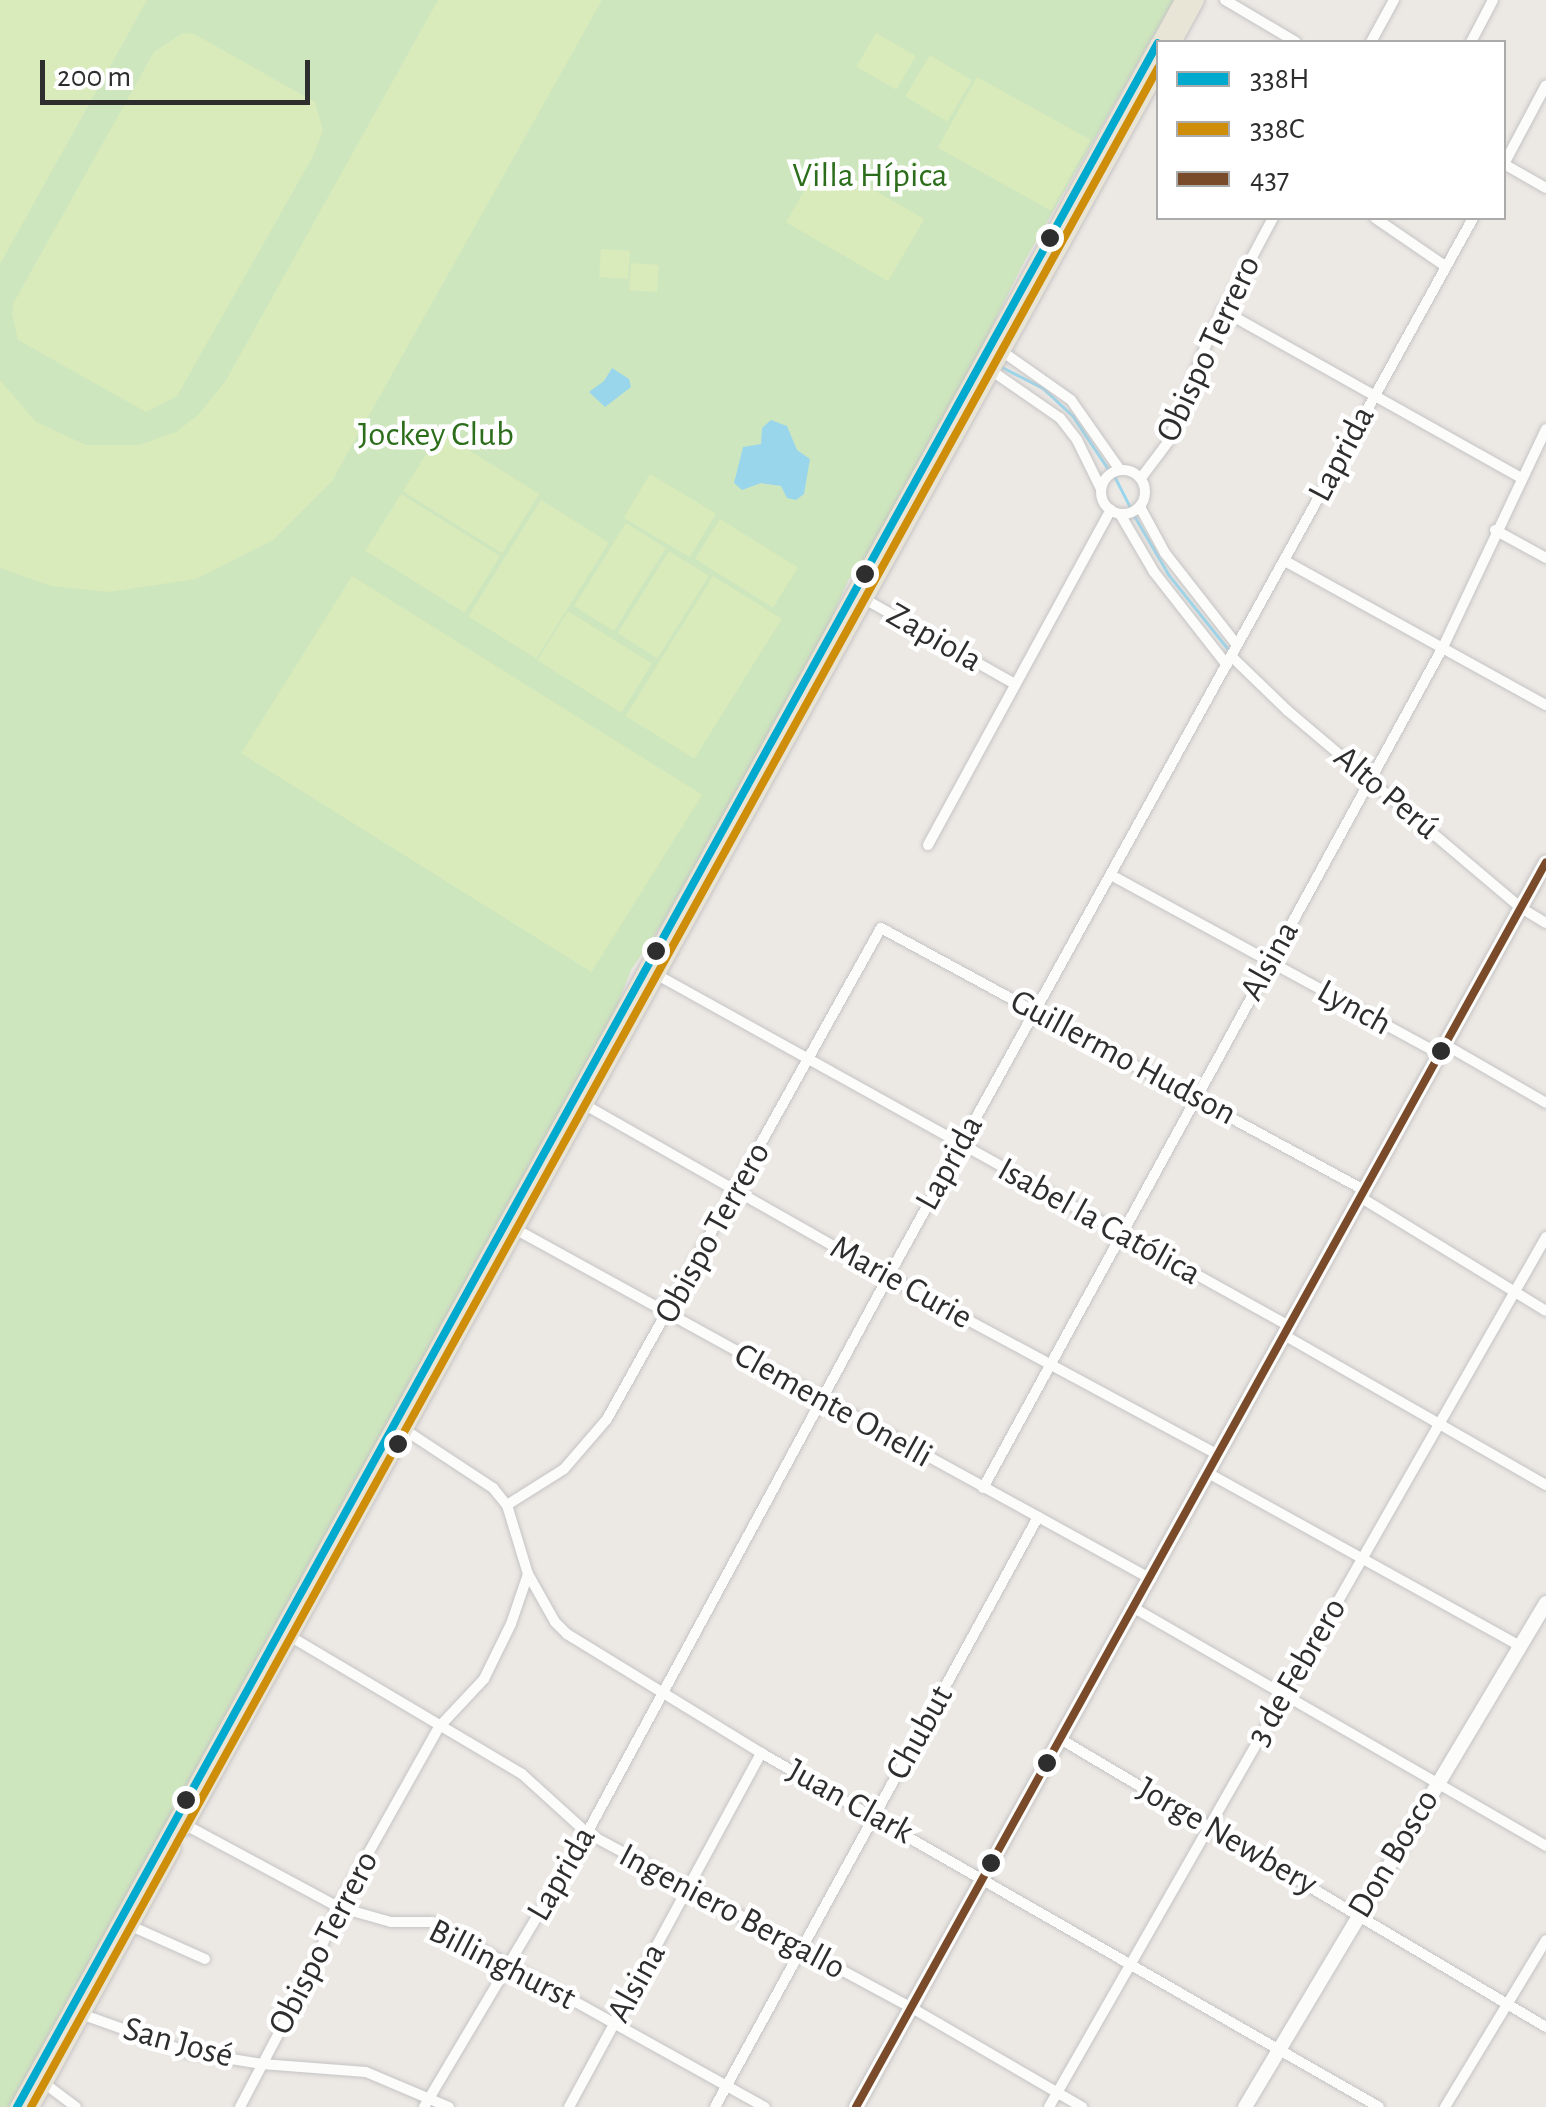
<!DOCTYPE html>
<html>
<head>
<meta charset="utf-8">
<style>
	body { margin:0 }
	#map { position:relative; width:1546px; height:2107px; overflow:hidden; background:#ece8e4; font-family:"Alegreya Sans",sans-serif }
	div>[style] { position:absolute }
	.green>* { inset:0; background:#cee6be }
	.pitch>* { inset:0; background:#d9eabb; transform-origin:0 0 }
	.water>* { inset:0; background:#99d6ec }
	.stream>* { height:2.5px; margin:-1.25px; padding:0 1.25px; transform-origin:1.25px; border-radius:1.25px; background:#99d6ec }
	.roads { filter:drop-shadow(0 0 2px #c5c4c5) drop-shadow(0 0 2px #c5c4c5) }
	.street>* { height:10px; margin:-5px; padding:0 5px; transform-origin:5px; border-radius:5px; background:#fcfcfb }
	.street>.ring { margin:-5px; padding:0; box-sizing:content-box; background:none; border:10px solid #fcfcfb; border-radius:50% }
	.secondary>* { height:14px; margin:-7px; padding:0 7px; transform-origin:7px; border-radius:7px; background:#fcfcfb }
	.primary>* { height:15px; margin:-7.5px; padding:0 7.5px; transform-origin:7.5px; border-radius:7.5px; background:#e8e4d6 }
	.bus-1>* { height:8px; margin:-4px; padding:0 4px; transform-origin:4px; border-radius:4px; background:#00a9ce }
	.bus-2>* { height:8px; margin:-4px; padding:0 4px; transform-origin:4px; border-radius:4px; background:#cf8e09 }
	.bus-3>* { height:8px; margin:-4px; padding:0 4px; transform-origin:4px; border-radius:4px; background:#7a4b2a }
	.dots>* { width:28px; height:28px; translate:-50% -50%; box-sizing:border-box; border:5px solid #fff; border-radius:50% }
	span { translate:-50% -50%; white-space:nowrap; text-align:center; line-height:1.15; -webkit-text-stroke:9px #fff; paint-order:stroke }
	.park-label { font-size:35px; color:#2c6e1b }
	.street-label { font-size:35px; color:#2e2e2e }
	.legend { position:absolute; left:1156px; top:40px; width:350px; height:180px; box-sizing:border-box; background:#fff; border:2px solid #ababab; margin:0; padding:12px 18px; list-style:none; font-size:30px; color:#2e2e2e }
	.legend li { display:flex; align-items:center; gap:20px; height:50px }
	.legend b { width:50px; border:2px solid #ababab }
	.scale { position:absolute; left:40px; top:60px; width:270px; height:45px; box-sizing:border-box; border:5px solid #2e2e2e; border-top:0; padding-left:12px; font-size:30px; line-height:35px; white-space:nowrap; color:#2e2e2e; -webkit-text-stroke:8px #fff; paint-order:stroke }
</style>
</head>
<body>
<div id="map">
	<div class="green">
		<div style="clip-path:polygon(0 0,1174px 0,1023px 264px,946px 419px,873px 550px,849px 579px,820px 644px,662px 924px,631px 970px,609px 1027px,9px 2107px,0 2107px)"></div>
	</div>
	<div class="pitch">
		<div style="clip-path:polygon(0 0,147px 0,0 264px)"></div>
		<div style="clip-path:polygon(438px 0,602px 0,332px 481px,273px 540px,196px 579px,109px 592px,51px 586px,0 568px,0 380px,36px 422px,86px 445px,139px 445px,176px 432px,198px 415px,225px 382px)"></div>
		<div style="clip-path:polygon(183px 33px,194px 34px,315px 102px,323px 131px,312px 158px,177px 396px,146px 412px,18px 340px,12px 313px,14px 302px,154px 52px)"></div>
		<div style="left:876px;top:33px;width:46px;height:39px;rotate:30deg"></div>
		<div style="left:930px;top:55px;width:49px;height:48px;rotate:31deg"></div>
		<div style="left:977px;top:77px;width:130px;height:81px;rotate:29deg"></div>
		<div style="left:822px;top:160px;width:118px;height:72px;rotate:30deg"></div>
		<div style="left:601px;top:249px;width:29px;height:28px;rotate:4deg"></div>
		<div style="left:631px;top:263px;width:28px;height:27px;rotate:4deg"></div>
		<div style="left:440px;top:432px;width:117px;height:70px;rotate:32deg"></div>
		<div style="left:650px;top:474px;width:77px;height:51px;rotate:31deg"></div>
		<div style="left:401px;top:494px;width:117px;height:67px;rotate:32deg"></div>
		<div style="left:541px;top:500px;width:80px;height:137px;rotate:32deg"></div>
		<div style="left:720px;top:519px;width:92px;height:47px;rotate:32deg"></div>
		<div style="left:626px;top:523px;width:47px;height:98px;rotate:32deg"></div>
		<div style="left:669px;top:551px;width:47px;height:97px;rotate:32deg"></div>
		<div style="left:352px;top:576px;width:413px;height:209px;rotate:32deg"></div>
		<div style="left:713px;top:576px;width:81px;height:165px;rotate:32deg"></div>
		<div style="left:568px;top:611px;width:99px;height:58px;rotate:32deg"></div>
	</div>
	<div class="water">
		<div style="clip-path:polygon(612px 368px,629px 379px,631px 387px,605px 407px,589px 392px,604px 381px)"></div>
		<div style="clip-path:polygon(771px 420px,787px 426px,797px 450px,810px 459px,804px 494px,796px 500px,787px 498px,781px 486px,761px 483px,742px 490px,734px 483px,743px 447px,761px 444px,762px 428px)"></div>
	</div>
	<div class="stream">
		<div style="left:1002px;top:367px;width:46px;rotate:27.1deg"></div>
		<div style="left:1043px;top:388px;width:41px;rotate:43deg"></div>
		<div style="left:1073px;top:416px;width:65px;rotate:56.3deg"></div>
		<div style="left:1115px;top:477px;width:34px;rotate:63deg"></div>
		<div style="left:1134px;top:515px;width:69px;rotate:59.7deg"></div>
		<div style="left:1169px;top:575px;width:95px;rotate:51.4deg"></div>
	</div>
	<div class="roads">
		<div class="street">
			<div style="left:1225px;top:0;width:82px;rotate:30.6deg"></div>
			<div style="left:1371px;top:42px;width:48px;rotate:-61.3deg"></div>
			<div style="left:1471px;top:42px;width:47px;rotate:-62.4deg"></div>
			<div style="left:1504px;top:164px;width:89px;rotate:-62deg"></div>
			<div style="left:1504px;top:164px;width:48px;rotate:29.7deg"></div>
			<div style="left:1375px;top:218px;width:85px;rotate:34.4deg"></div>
			<div style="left:1222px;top:310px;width:341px;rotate:29.3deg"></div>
			<div style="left:1003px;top:352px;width:83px;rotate:35.2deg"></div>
			<div style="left:1071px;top:400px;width:85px;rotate:55deg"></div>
			<div style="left:992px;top:371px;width:83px;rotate:34.7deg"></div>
			<div style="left:1060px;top:418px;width:28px;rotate:52deg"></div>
			<div style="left:1077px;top:440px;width:55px;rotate:63.9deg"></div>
			<div class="ring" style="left:1101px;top:470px;width:34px;height:34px"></div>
			<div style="left:1141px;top:478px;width:45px;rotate:-53.1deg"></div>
			<div style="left:1168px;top:442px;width:110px;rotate:-68.6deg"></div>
			<div style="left:1208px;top:340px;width:138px;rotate:-62deg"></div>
			<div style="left:1140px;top:507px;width:52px;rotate:61.5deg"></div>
			<div style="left:1165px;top:553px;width:117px;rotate:52deg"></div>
			<div style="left:1120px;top:514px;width:67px;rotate:59.6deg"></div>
			<div style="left:1154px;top:572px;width:118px;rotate:51.9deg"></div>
			<div style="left:1495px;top:530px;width:58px;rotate:28.8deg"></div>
			<div style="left:1285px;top:561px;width:298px;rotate:28.9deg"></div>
			<div style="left:861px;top:597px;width:175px;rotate:29.5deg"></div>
			<div style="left:1231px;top:656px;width:79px;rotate:44deg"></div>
			<div style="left:1288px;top:711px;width:305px;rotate:40.2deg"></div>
			<div style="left:1521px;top:908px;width:29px;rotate:31deg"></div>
			<div style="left:928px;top:845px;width:382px;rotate:-61.4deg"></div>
			<div style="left:1111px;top:875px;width:374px;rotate:28.6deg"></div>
			<div style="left:652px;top:972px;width:729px;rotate:29.06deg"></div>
			<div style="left:1444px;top:1044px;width:118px;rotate:30deg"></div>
			<div style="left:587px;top:1106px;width:346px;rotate:29.6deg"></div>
			<div style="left:888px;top:1277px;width:375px;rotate:28.3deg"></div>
			<div style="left:1360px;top:1197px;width:218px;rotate:31.5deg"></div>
			<div style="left:517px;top:1230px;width:724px;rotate:28.83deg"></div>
			<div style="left:1284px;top:1335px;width:302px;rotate:29.8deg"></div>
			<div style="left:399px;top:1426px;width:113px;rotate:33.4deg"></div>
			<div style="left:493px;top:1488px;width:22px;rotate:51deg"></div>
			<div style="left:507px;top:1505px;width:72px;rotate:73.1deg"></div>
			<div style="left:528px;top:1574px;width:55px;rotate:60.6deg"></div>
			<div style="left:555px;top:1622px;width:17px;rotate:45deg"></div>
			<div style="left:567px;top:1634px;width:228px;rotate:31.5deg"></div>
			<div style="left:761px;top:1753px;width:712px;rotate:29.8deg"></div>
			<div style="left:1208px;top:1473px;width:357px;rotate:29deg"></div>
			<div style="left:983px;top:1488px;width:959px;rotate:-61.32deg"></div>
			<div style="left:1443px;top:647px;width:241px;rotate:-64.7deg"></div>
			<div style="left:507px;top:1505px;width:67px;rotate:-32.3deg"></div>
			<div style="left:564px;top:1469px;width:66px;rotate:-49.3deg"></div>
			<div style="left:607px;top:1419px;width:562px;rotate:-60.84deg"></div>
			<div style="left:881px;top:928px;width:549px;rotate:28.48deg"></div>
			<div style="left:1134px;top:1608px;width:476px;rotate:30deg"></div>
			<div style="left:293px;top:1638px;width:266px;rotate:30.7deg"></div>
			<div style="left:522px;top:1774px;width:88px;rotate:42.2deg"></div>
			<div style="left:587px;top:1833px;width:369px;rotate:28.3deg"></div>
			<div style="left:912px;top:2008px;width:197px;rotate:30.2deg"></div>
			<div style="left:1062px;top:1740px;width:563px;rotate:30.67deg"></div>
			<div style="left:182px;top:1823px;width:177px;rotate:28.3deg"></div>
			<div style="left:338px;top:1907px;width:55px;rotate:15.8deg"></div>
			<div style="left:391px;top:1922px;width:41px"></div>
			<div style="left:432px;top:1922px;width:381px;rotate:29.1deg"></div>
			<div style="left:131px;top:1926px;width:81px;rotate:24deg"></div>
			<div style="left:81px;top:2014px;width:114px;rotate:19.6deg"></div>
			<div style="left:188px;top:2052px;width:75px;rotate:9.2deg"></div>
			<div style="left:262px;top:2064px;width:104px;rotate:4.4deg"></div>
			<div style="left:366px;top:2072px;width:90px;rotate:22.9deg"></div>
			<div style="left:44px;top:2083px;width:40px;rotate:37deg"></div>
			<div style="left:240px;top:2107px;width:153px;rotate:-62.3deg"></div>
			<div style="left:311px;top:1972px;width:70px;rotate:-67.4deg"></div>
			<div style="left:338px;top:1907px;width:206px;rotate:-60.7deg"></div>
			<div style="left:439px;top:1727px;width:66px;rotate:-46.8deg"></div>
			<div style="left:484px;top:1679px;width:61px;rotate:-63.9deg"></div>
			<div style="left:511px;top:1624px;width:53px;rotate:-71.2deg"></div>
			<div style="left:424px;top:2107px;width:319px;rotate:-59.3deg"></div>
			<div style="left:587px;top:1833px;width:632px;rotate:-61.57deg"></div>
			<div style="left:888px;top:1277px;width:1210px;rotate:-61.08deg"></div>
			<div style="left:569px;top:2107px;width:403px;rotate:-61.5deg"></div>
			<div style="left:715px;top:2107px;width:673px;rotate:-61.3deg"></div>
			<div style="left:1049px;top:2107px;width:1002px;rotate:-60.26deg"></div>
			<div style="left:1445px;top:2107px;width:195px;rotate:-58.8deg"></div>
		</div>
		<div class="secondary">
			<div style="left:856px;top:2107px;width:1423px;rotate:-61deg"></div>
			<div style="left:1245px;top:2107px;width:587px;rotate:-59.15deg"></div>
		</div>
		<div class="primary">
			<div style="left:1159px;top:42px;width:48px;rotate:-61.3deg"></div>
			<div style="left:1173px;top:42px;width:48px;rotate:-61.3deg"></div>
			<div style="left:184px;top:1827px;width:2010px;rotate:-61.01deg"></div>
			<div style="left:17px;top:2107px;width:2358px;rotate:-61.07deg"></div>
			<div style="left:31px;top:2107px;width:295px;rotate:-61.3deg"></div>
		</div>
	</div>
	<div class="bus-1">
		<div style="left:17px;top:2107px;width:2358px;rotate:-61.07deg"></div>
	</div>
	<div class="bus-2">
		<div style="left:31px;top:2107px;width:2330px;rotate:-61.07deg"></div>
	</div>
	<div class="bus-3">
		<div style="left:856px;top:2107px;width:1423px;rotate:-61deg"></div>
	</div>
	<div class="dots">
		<div style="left:1050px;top:238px;background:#2e2e2e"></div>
		<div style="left:865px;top:574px;background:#2e2e2e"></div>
		<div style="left:656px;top:951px;background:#2e2e2e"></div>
		<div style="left:1441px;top:1051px;background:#2e2e2e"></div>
		<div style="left:398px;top:1444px;background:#2e2e2e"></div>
		<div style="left:1047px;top:1763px;background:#2e2e2e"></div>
		<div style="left:186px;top:1800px;background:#2e2e2e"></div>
		<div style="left:991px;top:1863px;background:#2e2e2e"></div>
	</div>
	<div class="park-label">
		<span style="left:870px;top:176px">Villa Hípica</span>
		<span style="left:436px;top:435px">Jockey Club</span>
	</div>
	<div class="street-label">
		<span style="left:1209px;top:349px;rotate:-65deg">Obispo Terrero</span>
		<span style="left:1342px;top:454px;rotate:-62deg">Laprida</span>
		<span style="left:934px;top:638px;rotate:30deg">Zapiola</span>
		<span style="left:1386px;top:793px;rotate:40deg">Alto Perú</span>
		<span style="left:1270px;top:961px;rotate:-61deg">Alsina</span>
		<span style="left:1354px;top:1008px;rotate:29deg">Lynch</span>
		<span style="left:1123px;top:1058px;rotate:28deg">Guillermo Hudson</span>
		<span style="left:950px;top:1163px;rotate:-61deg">Laprida</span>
		<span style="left:1099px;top:1222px;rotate:29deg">Isabel la Católica</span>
		<span style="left:713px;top:1233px;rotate:-61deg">Obispo Terrero</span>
		<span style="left:901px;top:1283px;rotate:29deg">Marie Curie</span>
		<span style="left:833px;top:1406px;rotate:29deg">Clemente Onelli</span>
		<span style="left:1297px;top:1672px;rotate:-60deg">3 de Febrero</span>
		<span style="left:920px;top:1733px;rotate:-61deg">Chubut</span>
		<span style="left:850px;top:1802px;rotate:29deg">Juan Clark</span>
		<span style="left:1227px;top:1837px;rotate:30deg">Jorge Newbery</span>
		<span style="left:1394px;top:1854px;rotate:-59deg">Don Bosco</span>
		<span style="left:562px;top:1874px;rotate:-60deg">Laprida</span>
		<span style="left:732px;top:1912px;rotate:28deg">Ingeniero Bergallo</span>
		<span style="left:324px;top:1943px;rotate:-63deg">Obispo Terrero</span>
		<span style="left:502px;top:1965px;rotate:27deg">Billinghurst</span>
		<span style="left:637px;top:1983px;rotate:-61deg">Alsina</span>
		<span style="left:178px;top:2043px;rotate:15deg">San José</span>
	</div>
	<ul class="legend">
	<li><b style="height:12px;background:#00a9ce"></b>338H</li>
	<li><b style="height:12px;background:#cf8e09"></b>338C</li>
	<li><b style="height:12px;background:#7a4b2a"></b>437</li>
	</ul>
	<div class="scale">200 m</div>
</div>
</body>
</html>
